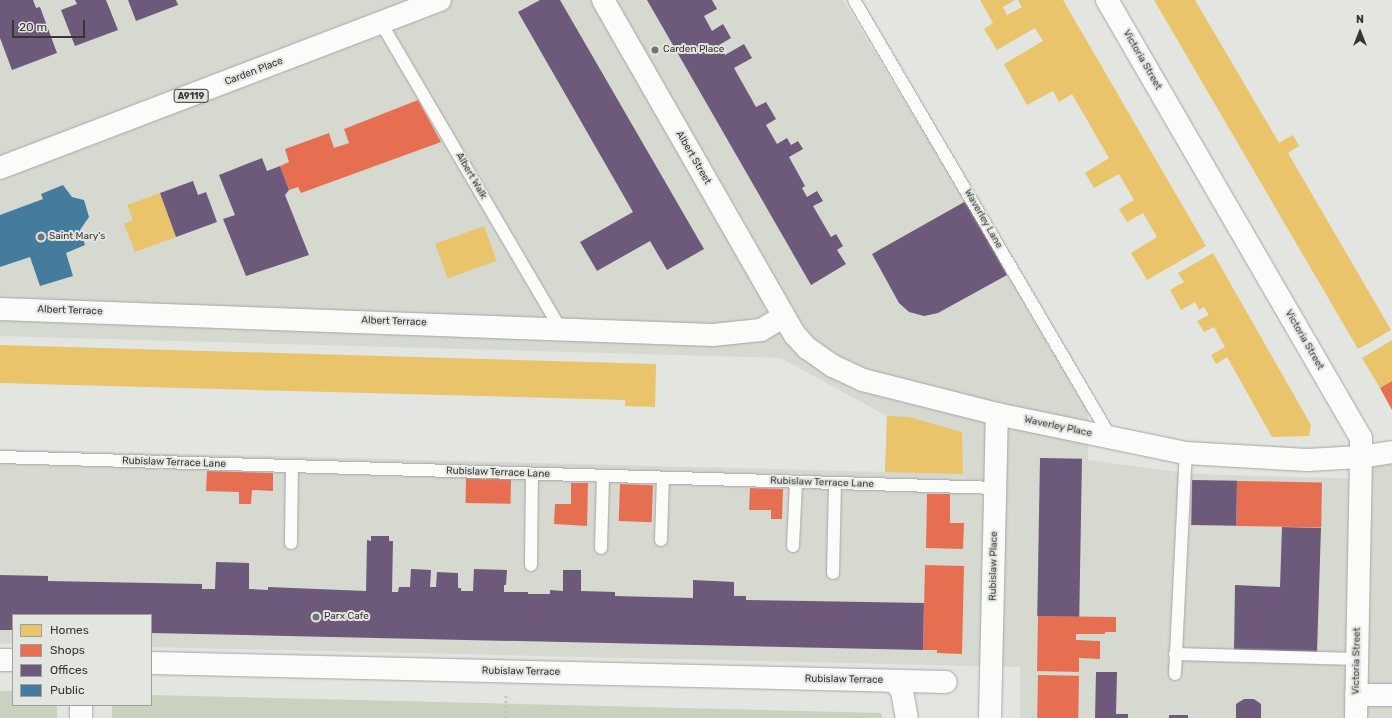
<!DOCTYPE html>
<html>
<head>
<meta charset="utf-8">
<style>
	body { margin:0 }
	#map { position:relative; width:1392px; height:718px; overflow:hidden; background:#e3e5e1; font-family:Rubik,sans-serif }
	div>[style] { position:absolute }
	.built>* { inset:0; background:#d5d9d0 }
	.green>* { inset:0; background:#c9d1bf }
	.homes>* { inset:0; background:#e9c46a; transform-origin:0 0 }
	.shops>* { inset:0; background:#e76f51; transform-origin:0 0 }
	.offices>* { inset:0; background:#6d597a; transform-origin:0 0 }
	.public>* { inset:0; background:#457b9d }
	.path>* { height:2.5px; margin-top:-1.25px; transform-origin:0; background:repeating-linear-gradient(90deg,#c5c5c4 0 2px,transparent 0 5px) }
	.roads { filter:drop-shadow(0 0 1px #a5a6a4) drop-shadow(0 0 1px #a5a6a4) }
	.service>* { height:12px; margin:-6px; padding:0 6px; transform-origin:6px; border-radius:6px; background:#fbfbfa }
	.minor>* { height:22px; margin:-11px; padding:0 11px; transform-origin:11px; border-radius:11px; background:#fbfbfa }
	.tertiary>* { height:22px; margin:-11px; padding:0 11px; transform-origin:11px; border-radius:11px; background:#fbfbfa }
	.primary>* { height:22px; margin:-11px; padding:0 11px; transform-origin:11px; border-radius:11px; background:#fbfbfa }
	.dots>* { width:11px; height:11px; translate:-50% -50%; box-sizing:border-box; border:2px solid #e3e6e0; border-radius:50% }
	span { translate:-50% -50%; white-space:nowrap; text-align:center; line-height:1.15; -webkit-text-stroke:4px #e3e6e0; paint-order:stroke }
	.shield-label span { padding:1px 3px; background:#e3e6e0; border:1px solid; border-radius:3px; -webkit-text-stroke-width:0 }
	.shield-label { font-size:9px; color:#363735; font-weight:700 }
	.poi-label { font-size:10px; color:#363735 }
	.left { translate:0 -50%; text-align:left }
	.street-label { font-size:10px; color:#363735 }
	.legend { position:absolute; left:12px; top:614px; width:140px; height:92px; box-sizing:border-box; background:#e3e6e0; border:1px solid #9ea09c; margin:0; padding:5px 7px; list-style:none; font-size:12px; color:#363735 }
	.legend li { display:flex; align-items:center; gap:8px; height:20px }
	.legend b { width:20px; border:1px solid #9ea09c }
	.north { position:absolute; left:1340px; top:12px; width:40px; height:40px; -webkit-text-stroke:3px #e3e6e0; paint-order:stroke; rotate:0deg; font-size:11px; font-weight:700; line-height:16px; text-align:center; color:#363735 }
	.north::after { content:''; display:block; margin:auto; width:14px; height:18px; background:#363735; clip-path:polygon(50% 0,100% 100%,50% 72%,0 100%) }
	.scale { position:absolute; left:12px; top:20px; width:73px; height:18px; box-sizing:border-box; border:2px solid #363735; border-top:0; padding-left:5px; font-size:12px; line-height:14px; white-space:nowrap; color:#363735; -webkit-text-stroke:3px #e3e6e0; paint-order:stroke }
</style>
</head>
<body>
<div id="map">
	<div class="built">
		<div style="clip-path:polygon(0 0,843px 0,966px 201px,1088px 412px,1088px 460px,1193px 474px,1360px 479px,1360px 472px,1392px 452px,1392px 718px,1020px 718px,1020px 667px,151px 647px,151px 615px,13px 615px,13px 644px,0 644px,0 449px,885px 472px,887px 416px,781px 358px,0 336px)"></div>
	</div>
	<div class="green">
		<div style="clip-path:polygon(0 691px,13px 691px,13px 705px,57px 705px,57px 718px,0 718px)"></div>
		<div style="clip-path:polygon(151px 695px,881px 713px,882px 718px,112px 718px,112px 705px,151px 705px)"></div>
	</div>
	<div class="homes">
		<div style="clip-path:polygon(980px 0,1015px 0,1003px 7px,1007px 15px,1022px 7px,1018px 0,1063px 0,1206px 246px,1147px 280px,1131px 253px,1157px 237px,1143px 213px,1127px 222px,1119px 209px,1134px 200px,1119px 174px,1094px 188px,1085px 173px,1109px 158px,1072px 94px,1059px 102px,1053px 91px,1027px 105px,1004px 64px,1043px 41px,1035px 28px,997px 50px,984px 29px,993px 23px)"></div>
		<div style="clip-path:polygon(1154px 0,1195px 0,1279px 143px,1293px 135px,1299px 146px,1288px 153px,1391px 330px,1358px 349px)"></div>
		<div style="clip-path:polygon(160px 193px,176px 237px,135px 252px,124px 224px,133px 220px,127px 205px)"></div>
		<div style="left:484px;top:226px;width:37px;height:52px;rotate:70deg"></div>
		<div style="clip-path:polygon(1213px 253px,1311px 425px,1309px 436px,1272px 437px,1227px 357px,1216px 364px,1211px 355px,1225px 347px,1214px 327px,1204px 332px,1197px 321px,1209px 315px,1204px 307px,1199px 310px,1195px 302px,1181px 310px,1170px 290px,1184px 282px,1178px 273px)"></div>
		<div style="clip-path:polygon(1392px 340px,1392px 381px,1380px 388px,1362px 358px)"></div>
		<div style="clip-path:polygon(0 345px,656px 364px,655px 407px,625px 406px,625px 400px,0 383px)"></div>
		<div style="clip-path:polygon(887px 416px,909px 417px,962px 432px,963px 474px,885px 472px)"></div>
	</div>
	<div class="shops">
		<div style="clip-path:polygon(418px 100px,441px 142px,301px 193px,298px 187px,289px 190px,280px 166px,289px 162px,285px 149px,329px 133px,334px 148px,349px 143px,344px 129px)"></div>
		<div style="clip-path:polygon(1392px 381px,1392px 410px,1380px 388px)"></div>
		<div style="clip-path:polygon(207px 471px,273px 473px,273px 491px,252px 490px,251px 504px,239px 504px,239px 492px,206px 491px)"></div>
		<div style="left:466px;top:478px;width:45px;height:25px;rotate:1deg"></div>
		<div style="left:1237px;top:481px;width:85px;height:45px;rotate:1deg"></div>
		<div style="clip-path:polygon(571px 483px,588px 483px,587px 526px,554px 524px,555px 504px,571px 504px)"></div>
		<div style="left:620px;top:484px;width:33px;height:37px;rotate:2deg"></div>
		<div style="clip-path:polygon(750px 488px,783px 489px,782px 519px,771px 519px,771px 510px,749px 510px)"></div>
		<div style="clip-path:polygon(927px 494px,950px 494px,950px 523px,964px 523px,963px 549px,926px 548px)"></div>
		<div style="clip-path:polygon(925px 565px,964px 566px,962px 654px,937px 653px,937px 650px,923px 650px)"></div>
		<div style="clip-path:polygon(1038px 616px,1116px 617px,1116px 632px,1105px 632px,1105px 634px,1076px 634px,1076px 640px,1100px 641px,1100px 659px,1079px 658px,1079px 672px,1037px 671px)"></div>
		<div style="left:1038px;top:675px;width:41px;height:43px;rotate:1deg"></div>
	</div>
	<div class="offices">
		<div style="clip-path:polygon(0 0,33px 0,36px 8px,40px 7px,57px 53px,12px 70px,0 38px)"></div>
		<div style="clip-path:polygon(75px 0,106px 0,118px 30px,75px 46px,61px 10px,77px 4px)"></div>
		<div style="clip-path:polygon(128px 0,176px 0,178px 5px,136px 21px)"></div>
		<div style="clip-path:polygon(540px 0,560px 0,704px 249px,667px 270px,650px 241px,597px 271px,580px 242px,633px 212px,518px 12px)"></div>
		<div style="clip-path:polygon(647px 0,712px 0,717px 9px,704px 16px,712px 31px,723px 24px,731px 38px,719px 45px,725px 55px,744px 44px,752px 58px,734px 68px,756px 107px,766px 102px,776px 119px,766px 125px,777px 144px,787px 138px,791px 145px,798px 141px,803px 149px,789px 157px,805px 186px,802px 188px,807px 197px,817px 191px,823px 201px,813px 206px,831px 237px,836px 234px,843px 246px,837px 250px,846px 264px,811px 285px)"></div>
		<div style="clip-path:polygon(262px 158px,267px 171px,280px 166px,289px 190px,285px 195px,309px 255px,246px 276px,223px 219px,235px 215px,219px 175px)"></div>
		<div style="clip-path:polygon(193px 181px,198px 195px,206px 192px,217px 222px,176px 237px,160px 193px)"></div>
		<div style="clip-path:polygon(966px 201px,1007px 275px,938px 313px,924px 316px,909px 312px,899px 303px,872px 254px)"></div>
		<div style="left:1040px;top:458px;width:42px;height:158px;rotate:1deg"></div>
		<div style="left:1192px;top:480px;width:45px;height:45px;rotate:1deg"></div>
		<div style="clip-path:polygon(1282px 527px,1321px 528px,1317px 652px,1234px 650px,1235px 585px,1280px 587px)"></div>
		<div style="clip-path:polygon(371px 536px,389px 536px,389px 541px,393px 541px,392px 592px,398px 592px,399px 587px,410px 587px,411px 569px,431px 570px,430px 587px,436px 587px,437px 572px,458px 573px,458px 588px,461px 588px,461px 591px,473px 591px,474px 569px,507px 570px,506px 585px,504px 585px,504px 592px,528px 592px,528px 594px,550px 594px,550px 590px,563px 591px,563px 570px,581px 570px,581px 591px,615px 592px,615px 596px,693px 598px,693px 580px,734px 582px,734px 596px,746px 596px,746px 600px,924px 603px,923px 650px,151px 633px,151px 615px,13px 615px,13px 630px,0 630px,0 575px,48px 576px,48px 581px,202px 584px,202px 589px,215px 589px,216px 562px,249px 563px,249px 589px,268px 590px,268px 587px,366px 591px,367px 540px,371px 541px)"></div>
		<div style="clip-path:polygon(1096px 672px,1117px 672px,1116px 714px,1128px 714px,1128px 718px,1095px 718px)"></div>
		<div style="clip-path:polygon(1244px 699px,1254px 699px,1261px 704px,1261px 718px,1236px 718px,1236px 704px)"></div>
		<div style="left:1169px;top:715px;width:19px;height:3px"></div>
	</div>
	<div class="public">
		<div style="clip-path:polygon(63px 185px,72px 197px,84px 200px,89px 217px,80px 230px,85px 245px,66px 253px,73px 276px,40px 286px,30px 257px,0 267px,0 215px,43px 199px,41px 194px)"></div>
	</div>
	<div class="path">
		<div style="left:505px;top:718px;width:23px;rotate:-88deg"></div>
	</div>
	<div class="roads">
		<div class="service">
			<div style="left:854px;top:0;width:508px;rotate:59.6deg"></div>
			<div style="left:381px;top:23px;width:354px;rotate:59.6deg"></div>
			<div style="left:0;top:457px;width:996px;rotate:1.78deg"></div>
			<div style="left:661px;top:540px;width:62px;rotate:-88.2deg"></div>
			<div style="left:291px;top:543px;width:77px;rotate:-89.3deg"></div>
			<div style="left:793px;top:546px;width:64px;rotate:-87.3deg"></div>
			<div style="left:601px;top:548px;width:72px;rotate:-88.4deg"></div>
			<div style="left:531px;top:565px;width:91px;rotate:-89.4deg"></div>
			<div style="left:833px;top:573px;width:90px;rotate:-88.7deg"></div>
			<div style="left:1175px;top:654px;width:182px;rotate:1.6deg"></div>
			<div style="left:1175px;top:674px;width:221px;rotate:-87.2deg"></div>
		</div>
		<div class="minor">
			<div style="left:1107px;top:0;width:506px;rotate:59.89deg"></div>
			<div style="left:1361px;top:438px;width:19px;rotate:90deg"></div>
			<div style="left:0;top:309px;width:713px;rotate:2.09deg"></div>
			<div style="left:713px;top:335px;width:48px;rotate:-5.9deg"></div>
			<div style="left:761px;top:330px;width:26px;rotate:-31deg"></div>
			<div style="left:0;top:660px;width:13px"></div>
			<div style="left:151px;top:663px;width:795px;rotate:1.37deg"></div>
			<div style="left:890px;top:681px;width:6px;rotate:18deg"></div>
			<div style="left:896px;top:683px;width:10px;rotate:53deg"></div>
			<div style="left:902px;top:691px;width:27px;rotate:80deg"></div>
			<div style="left:1356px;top:695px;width:36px"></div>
			<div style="left:81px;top:718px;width:13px;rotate:-90deg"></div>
		</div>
		<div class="tertiary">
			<div style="left:603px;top:0;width:386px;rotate:60.2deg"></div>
			<div style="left:795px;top:335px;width:18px;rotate:47deg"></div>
			<div style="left:807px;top:348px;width:32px;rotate:35deg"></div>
			<div style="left:833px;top:366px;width:33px;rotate:25deg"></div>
			<div style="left:863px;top:380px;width:138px;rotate:14.2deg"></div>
			<div style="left:997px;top:414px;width:193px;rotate:11.7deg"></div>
			<div style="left:1186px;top:453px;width:121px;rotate:3.3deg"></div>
			<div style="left:1307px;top:460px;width:54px;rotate:-3.2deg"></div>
			<div style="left:1361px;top:457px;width:31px;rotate:-9deg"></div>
			<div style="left:990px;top:718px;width:304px;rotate:-88.7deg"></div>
			<div style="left:1356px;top:718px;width:261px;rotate:-88.9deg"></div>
		</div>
		<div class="primary">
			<div style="left:0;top:168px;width:471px;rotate:-20.9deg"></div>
		</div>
	</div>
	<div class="dots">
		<div style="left:655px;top:50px;background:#737471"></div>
		<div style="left:41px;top:237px;background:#737471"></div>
		<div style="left:316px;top:617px;background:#737471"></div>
	</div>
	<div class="shield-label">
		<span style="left:191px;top:96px">A9119</span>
	</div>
	<div class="poi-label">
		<span class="left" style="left:663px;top:50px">Carden Place</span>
		<span class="left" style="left:49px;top:237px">Saint Mary's</span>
		<span class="left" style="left:324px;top:617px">Parx Cafe</span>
	</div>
	<div class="street-label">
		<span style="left:1142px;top:60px;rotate:60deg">Victoria Street</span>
		<span style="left:254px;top:72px;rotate:-21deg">Carden Place</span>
		<span style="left:693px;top:158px;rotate:60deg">Albert Street</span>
		<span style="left:471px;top:176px;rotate:60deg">Albert Walk</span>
		<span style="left:983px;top:219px;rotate:60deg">Waverley Lane</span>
		<span style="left:70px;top:311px;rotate:2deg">Albert Terrace</span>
		<span style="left:394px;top:322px;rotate:2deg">Albert Terrace</span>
		<span style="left:1304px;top:340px;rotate:60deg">Victoria Street</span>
		<span style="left:1058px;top:427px;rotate:12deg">Waverley Place</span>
		<span style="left:174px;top:463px;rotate:2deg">Rubislaw Terrace Lane</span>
		<span style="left:498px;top:473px;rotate:2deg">Rubislaw Terrace Lane</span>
		<span style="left:822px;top:483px;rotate:2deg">Rubislaw Terrace Lane</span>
		<span style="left:994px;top:566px;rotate:-89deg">Rubislaw Place</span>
		<span style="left:1357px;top:661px;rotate:-89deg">Victoria Street</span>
		<span style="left:521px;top:672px;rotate:1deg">Rubislaw Terrace</span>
		<span style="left:844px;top:680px;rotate:1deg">Rubislaw Terrace</span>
	</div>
	<ul class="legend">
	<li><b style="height:11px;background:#e9c46a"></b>Homes</li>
	<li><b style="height:11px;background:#e76f51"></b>Shops</li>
	<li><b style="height:11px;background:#6d597a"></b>Offices</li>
	<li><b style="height:11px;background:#457b9d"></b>Public</li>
	</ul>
	<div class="north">N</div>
	<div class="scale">20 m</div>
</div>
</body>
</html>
